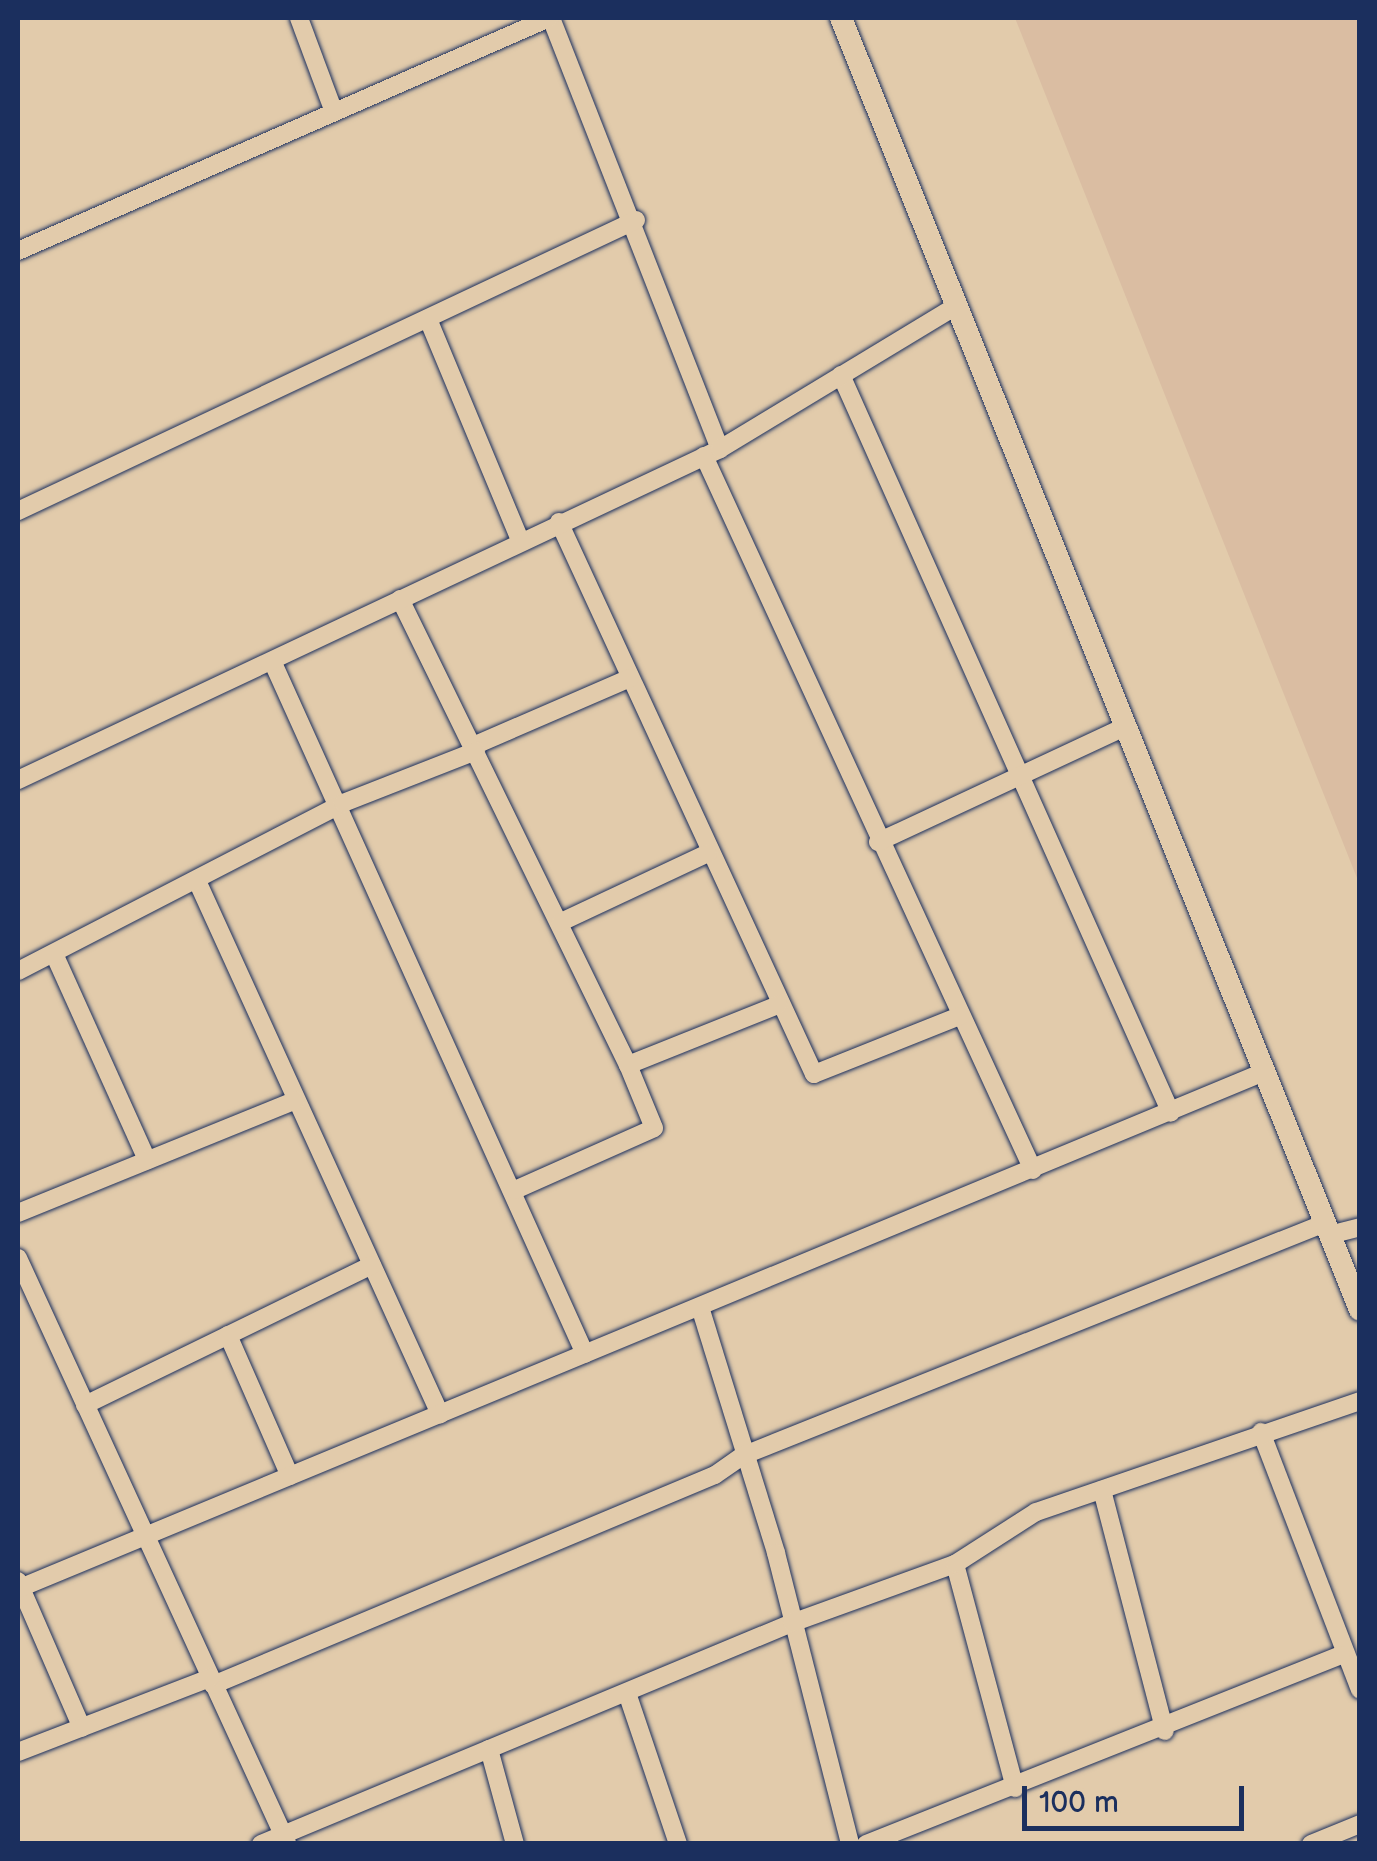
<!DOCTYPE html>
<html>
<head>
<meta charset="utf-8">
<style>
	body { margin:0 }
	#map { position:relative; width:1377px; height:1861px; overflow:hidden; background:#e2cbab; font-family:"Balsamiq Sans",sans-serif }
	div>[style] { position:absolute }
	.built>* { inset:0; background:#dabda2 }
	.roads { filter:drop-shadow(0 0 2px #1b2f5e) drop-shadow(0 0 2px #1b2f5e) }
	.minor>* { height:18px; margin:-9px; padding:0 9px; transform-origin:9px; border-radius:9px; background:#e2cbab }
	.tertiary>* { height:22px; margin:-11px; padding:0 11px; transform-origin:11px; border-radius:11px; background:#e2cbab }
	span { translate:-50% -50%; white-space:nowrap; text-align:center; line-height:1.15; -webkit-text-stroke:8px #e2cbab; paint-order:stroke }
	.frame { position:absolute; inset:0; border:20px solid #1b2f5e; pointer-events:none }
	.scale { position:absolute; left:1022px; top:1786px; width:222px; height:45px; box-sizing:border-box; border:5px solid #1b2f5e; border-top:0; padding-left:12px; font-size:30px; line-height:35px; white-space:nowrap; color:#1b2f5e; -webkit-text-stroke:8px #e2cbab; paint-order:stroke }
</style>
</head>
<body>
<div id="map">
	<div class="built">
		<div style="clip-path:polygon(1015px 18px,1359px 18px,1359px 883px)"></div>
	</div>
	<div class="roads">
		<div class="minor">
			<div style="left:299px;top:18px;width:100px;rotate:69.6deg"></div>
			<div style="left:551px;top:18px;width:463px;rotate:68.6deg"></div>
			<div style="left:18px;top:251px;width:580px;rotate:-23.69deg"></div>
			<div style="left:428px;top:319px;width:237px;rotate:67.4deg"></div>
			<div style="left:841px;top:375px;width:808px;rotate:65.91deg"></div>
			<div style="left:704px;top:456px;width:786px;rotate:65.26deg"></div>
			<div style="left:18px;top:511px;width:683px;rotate:-25.21deg"></div>
			<div style="left:559px;top:522px;width:608px;rotate:65.21deg"></div>
			<div style="left:814px;top:1074px;width:157px;rotate:-21.7deg"></div>
			<div style="left:400px;top:599px;width:519px;rotate:63.93deg"></div>
			<div style="left:273px;top:663px;width:758px;rotate:65.7deg"></div>
			<div style="left:473px;top:746px;width:171px;rotate:-23.4deg"></div>
			<div style="left:18px;top:780px;width:776px;rotate:-25.24deg"></div>
			<div style="left:720px;top:449px;width:276px;rotate:-31.2deg"></div>
			<div style="left:878px;top:842px;width:275px;rotate:-25deg"></div>
			<div style="left:198px;top:883px;width:584px;rotate:65.5deg"></div>
			<div style="left:561px;top:922px;width:162px;rotate:-25.1deg"></div>
			<div style="left:55px;top:956px;width:224px;rotate:65.7deg"></div>
			<div style="left:18px;top:971px;width:366px;rotate:-27.3deg"></div>
			<div style="left:343px;top:803px;width:143px;rotate:-21.4deg"></div>
			<div style="left:515px;top:1190px;width:152px;rotate:-24deg"></div>
			<div style="left:654px;top:1128px;width:68px;rotate:-112.4deg"></div>
			<div style="left:628px;top:1065px;width:162px;rotate:-21.8deg"></div>
			<div style="left:18px;top:1213px;width:300px;rotate:-22.1deg"></div>
			<div style="left:1329px;top:1235px;width:32px;rotate:-14deg"></div>
			<div style="left:18px;top:1258px;width:644px;rotate:65.31deg"></div>
			<div style="left:700px;top:1307px;width:257px;rotate:72.8deg"></div>
			<div style="left:776px;top:1553px;width:300px;rotate:75.7deg"></div>
			<div style="left:228px;top:1335px;width:154px;rotate:66.3deg"></div>
			<div style="left:85px;top:1405px;width:319px;rotate:-26deg"></div>
			<div style="left:1261px;top:1432px;width:276px;rotate:69deg"></div>
			<div style="left:1102px;top:1490px;width:249px;rotate:75.4deg"></div>
			<div style="left:955px;top:1564px;width:232px;rotate:75deg"></div>
			<div style="left:18px;top:1581px;width:160px;rotate:66.5deg"></div>
			<div style="left:20px;top:1588px;width:1347px;rotate:-22.53deg"></div>
			<div style="left:213px;top:1685px;width:544px;rotate:-22.7deg"></div>
			<div style="left:715px;top:1475px;width:33px;rotate:-35deg"></div>
			<div style="left:742px;top:1456px;width:628px;rotate:-21.78deg"></div>
			<div style="left:628px;top:1696px;width:156px;rotate:71.3deg"></div>
			<div style="left:489px;top:1749px;width:98px;rotate:74.7deg"></div>
			<div style="left:18px;top:1752px;width:206px;rotate:-21.1deg"></div>
			<div style="left:261px;top:1844px;width:575px;rotate:-22.6deg"></div>
			<div style="left:792px;top:1623px;width:173px;rotate:-19.9deg"></div>
			<div style="left:955px;top:1564px;width:96px;rotate:-32.7deg"></div>
			<div style="left:1036px;top:1512px;width:342px;rotate:-18.9deg"></div>
			<div style="left:866px;top:1844px;width:511px;rotate:-21.7deg"></div>
			<div style="left:1311px;top:1844px;width:53px;rotate:-22.2deg"></div>
		</div>
		<div class="tertiary">
			<div style="left:841px;top:18px;width:1392px;rotate:68.11deg"></div>
		</div>
	</div>
	<div class="frame"></div>
	<div class="scale">100 m</div>
</div>
</body>
</html>
